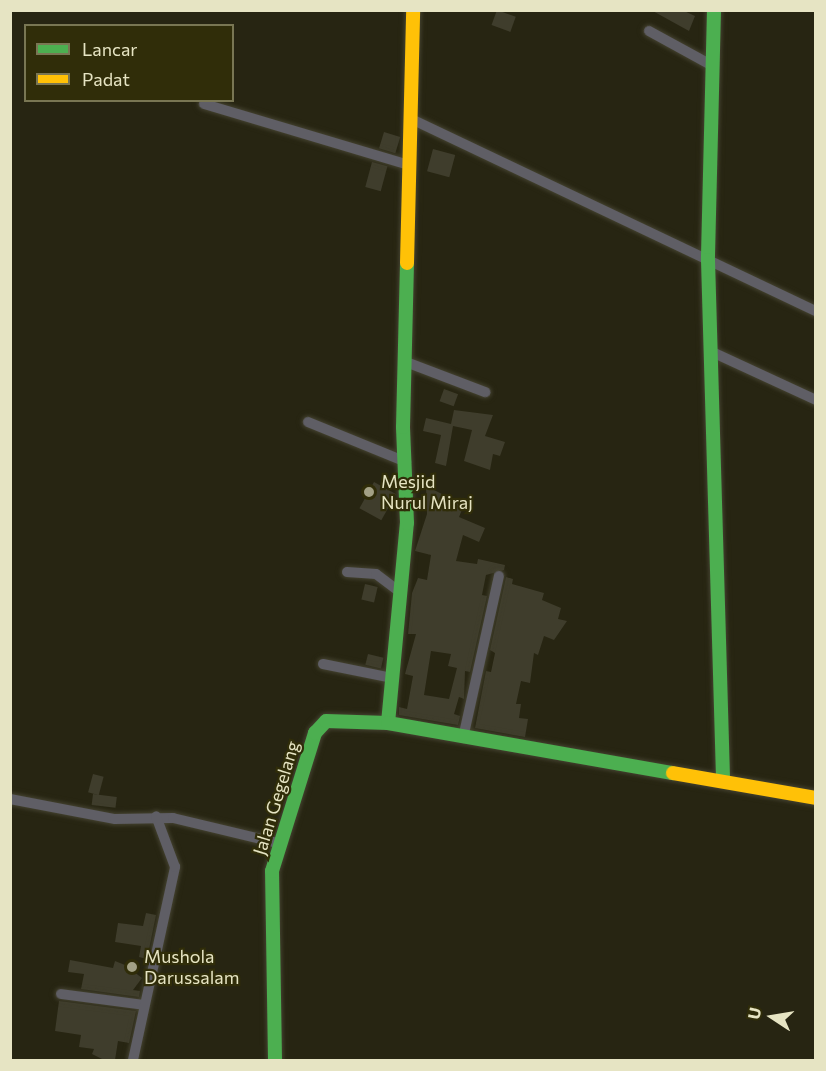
<!DOCTYPE html>
<html>
<head>
<meta charset="utf-8">
<style>
	body { margin:0 }
	#map { position:relative; width:826px; height:1071px; overflow:hidden; background:#272512; font-family:Commissioner,sans-serif }
	div>[style] { position:absolute }
	.building>* { inset:0; background:#3f3d2c; transform-origin:0 0 }
	.roads { filter:drop-shadow(0 0 2px #444230) drop-shadow(0 0 2px #444230) }
	.street>* { height:10px; margin:-5px; padding:0 5px; transform-origin:5px; border-radius:5px; background:#5f5e65 }
	.fast>* { height:14px; margin:-7px; padding:0 7px; transform-origin:7px; border-radius:7px; background:#4caf50 }
	.slow>* { height:14px; margin:-7px; padding:0 7px; transform-origin:7px; border-radius:7px; background:#ffc107 }
	.dots>* { width:16px; height:16px; translate:-50% -50%; box-sizing:border-box; border:3px solid #302d09; border-radius:50% }
	span { translate:-50% -50%; white-space:nowrap; text-align:center; line-height:1.15; -webkit-text-stroke:4.5px #302d09; paint-order:stroke }
	.poi-label { font-size:18px; color:#e6e4c3 }
	.left { translate:0 -50%; text-align:left }
	.street-label { font-size:18px; color:#e6e4c3 }
	.frame { position:absolute; inset:0; border:12px solid #e6e4c3; pointer-events:none }
	.legend { position:absolute; left:24px; top:24px; width:210px; height:78px; box-sizing:border-box; background:#302d09; border:2px solid #797653; margin:0; padding:8px 10px; list-style:none; font-size:18px; color:#e6e4c3 }
	.legend li { display:flex; align-items:center; gap:12px; height:30px }
	.legend b { width:30px; border:2px solid #797653 }
	.north { position:absolute; left:742px; top:987px; width:60px; height:60px; -webkit-text-stroke:4px #302d09; paint-order:stroke; rotate:282deg; font-size:16px; font-weight:700; line-height:24px; text-align:center; color:#e6e4c3 }
	.north::after { content:''; display:block; margin:auto; width:21px; height:27px; background:#e6e4c3; clip-path:polygon(50% 0,100% 100%,50% 72%,0 100%) }
</style>
</head>
<body>
<div id="map">
	<div class="building">
		<div style="left:497px;top:10px;width:20px;height:16px;rotate:20deg"></div>
		<div style="clip-path:polygon(651px 10px,682px 10px,695px 16px,689px 31px)"></div>
		<div style="left:384px;top:132px;width:17px;height:17px;rotate:17deg"></div>
		<div style="left:433px;top:149px;width:23px;height:23px;rotate:15deg"></div>
		<div style="left:372px;top:162px;width:16px;height:26px;rotate:15deg"></div>
		<div style="left:444px;top:389px;width:15px;height:13px;rotate:20deg"></div>
		<div style="clip-path:polygon(454px 410px,493px 415px,485px 436px,505px 442px,500px 456px,493px 454px,490px 470px,464px 461px,472px 430px,453px 426px,446px 466px,435px 463px,441px 435px,423px 431px,426px 418px,451px 424px)"></div>
		<div style="left:374px;top:482px;width:25px;height:30px;rotate:29deg"></div>
		<div style="clip-path:polygon(evenodd,426px 486px,464px 505px,459px 517px,485px 528px,479px 542px,463px 535px,456px 561px,477px 564px,478px 559px,505px 565px,504px 570px,486px 575px,482px 595px,487px 596px,470px 672px,465px 671px,464px 699px,459px 697px,454px 714px,460px 716px,458px 725px,399px 715px,399px 707px,407px 709px,413px 676px,405px 674px,416px 634px,408px 634px,412px 593px,418px 578px,427px 580px,431px 555px,415px 551px,427px 514px,426px 486px,431px 651px,451px 654px,448px 666px,457px 668px,449px 699px,424px 695px,431px 651px)"></div>
		<div style="clip-path:polygon(506px 577px,513px 579px,512px 584px,544px 593px,542px 600px,561px 608px,558px 619px,567px 621px,554px 640px,544px 636px,538px 655px,534px 653px,530px 683px,521px 681px,516px 704px,521px 704px,519px 718px,528px 719px,525px 737px,475px 728px,486px 671px,491px 672px,495px 653px,490px 650px)"></div>
		<div style="left:365px;top:584px;width:13px;height:16px;rotate:13deg"></div>
		<div style="left:368px;top:654px;width:16px;height:11px;rotate:14deg"></div>
		<div style="left:93px;top:774px;width:11px;height:19px;rotate:15deg"></div>
		<div style="left:93px;top:794px;width:24px;height:11px;rotate:7deg"></div>
		<div style="clip-path:polygon(146px 913px,156px 915px,147px 959px,139px 957px,141px 946px,115px 942px,118px 923px,143px 926px)"></div>
		<div style="clip-path:polygon(70px 960px,113px 968px,115px 961px,125px 965px,142px 978px,133px 990px,140px 991px,139px 997px,81px 989px,84px 974px,68px 972px)"></div>
		<div style="clip-path:polygon(59px 1001px,136px 1011px,129px 1043px,118px 1041px,115px 1060px,104px 1060px,92px 1054px,94px 1049px,79px 1047px,81px 1035px,55px 1031px)"></div>
	</div>
	<div class="roads">
		<div class="street">
			<div style="left:649px;top:31px;width:71px;rotate:28.7deg"></div>
			<div style="left:204px;top:104px;width:214px;rotate:16.6deg"></div>
			<div style="left:411px;top:119px;width:448px;rotate:25.4deg"></div>
			<div style="left:712px;top:352px;width:115px;rotate:24.8deg"></div>
			<div style="left:406px;top:362px;width:85px;rotate:20.8deg"></div>
			<div style="left:308px;top:422px;width:106px;rotate:22.2deg"></div>
			<div style="left:347px;top:572px;width:29px;rotate:4deg"></div>
			<div style="left:376px;top:574px;width:30px;rotate:37deg"></div>
			<div style="left:323px;top:664px;width:70px;rotate:11.5deg"></div>
			<div style="left:463px;top:738px;width:166px;rotate:-77.5deg"></div>
			<div style="left:10px;top:799px;width:107px;rotate:10.8deg"></div>
			<div style="left:115px;top:819px;width:58px;rotate:-1deg"></div>
			<div style="left:173px;top:818px;width:108px;rotate:13.4deg"></div>
			<div style="left:61px;top:994px;width:84px;rotate:7.5deg"></div>
			<div style="left:133px;top:1060px;width:198px;rotate:-77.7deg"></div>
			<div style="left:175px;top:867px;width:54px;rotate:-110.4deg"></div>
		</div>
		<div class="fast">
			<div style="left:714px;top:10px;width:250px;rotate:91.4deg"></div>
			<div style="left:708px;top:260px;width:519px;rotate:88.34deg"></div>
			<div style="left:388px;top:723px;width:201px;rotate:-84.6deg"></div>
			<div style="left:407px;top:523px;width:96px;rotate:-92.4deg"></div>
			<div style="left:403px;top:427px;width:164px;rotate:-88.6deg"></div>
			<div style="left:275px;top:1060px;width:189px;rotate:-90.9deg"></div>
			<div style="left:272px;top:871px;width:145px;rotate:-72.7deg"></div>
			<div style="left:315px;top:733px;width:16px;rotate:-47deg"></div>
			<div style="left:326px;top:721px;width:62px;rotate:1.8deg"></div>
			<div style="left:388px;top:723px;width:289px;rotate:10deg"></div>
		</div>
		<div class="slow">
			<div style="left:407px;top:263px;width:253px;rotate:-88.6deg"></div>
			<div style="left:673px;top:773px;width:145px;rotate:9.9deg"></div>
		</div>
	</div>
	<div class="dots">
		<div style="left:369px;top:492px;background:#a3a185"></div>
		<div style="left:132px;top:967px;background:#a3a185"></div>
	</div>
	<div class="poi-label">
		<span class="left" style="left:381px;top:492px">Mesjid<br>Nurul Miraj</span>
		<span class="left" style="left:144px;top:967px">Mushola<br>Darussalam</span>
	</div>
	<div class="street-label">
		<span style="left:276px;top:798px;rotate:-73deg">Jalan Gegelang</span>
	</div>
	<div class="frame"></div>
	<ul class="legend">
	<li><b style="height:8px;background:#4caf50"></b>Lancar</li>
	<li><b style="height:8px;background:#ffc107"></b>Padat</li>
	</ul>
	<div class="north">U</div>
</div>
</body>
</html>
